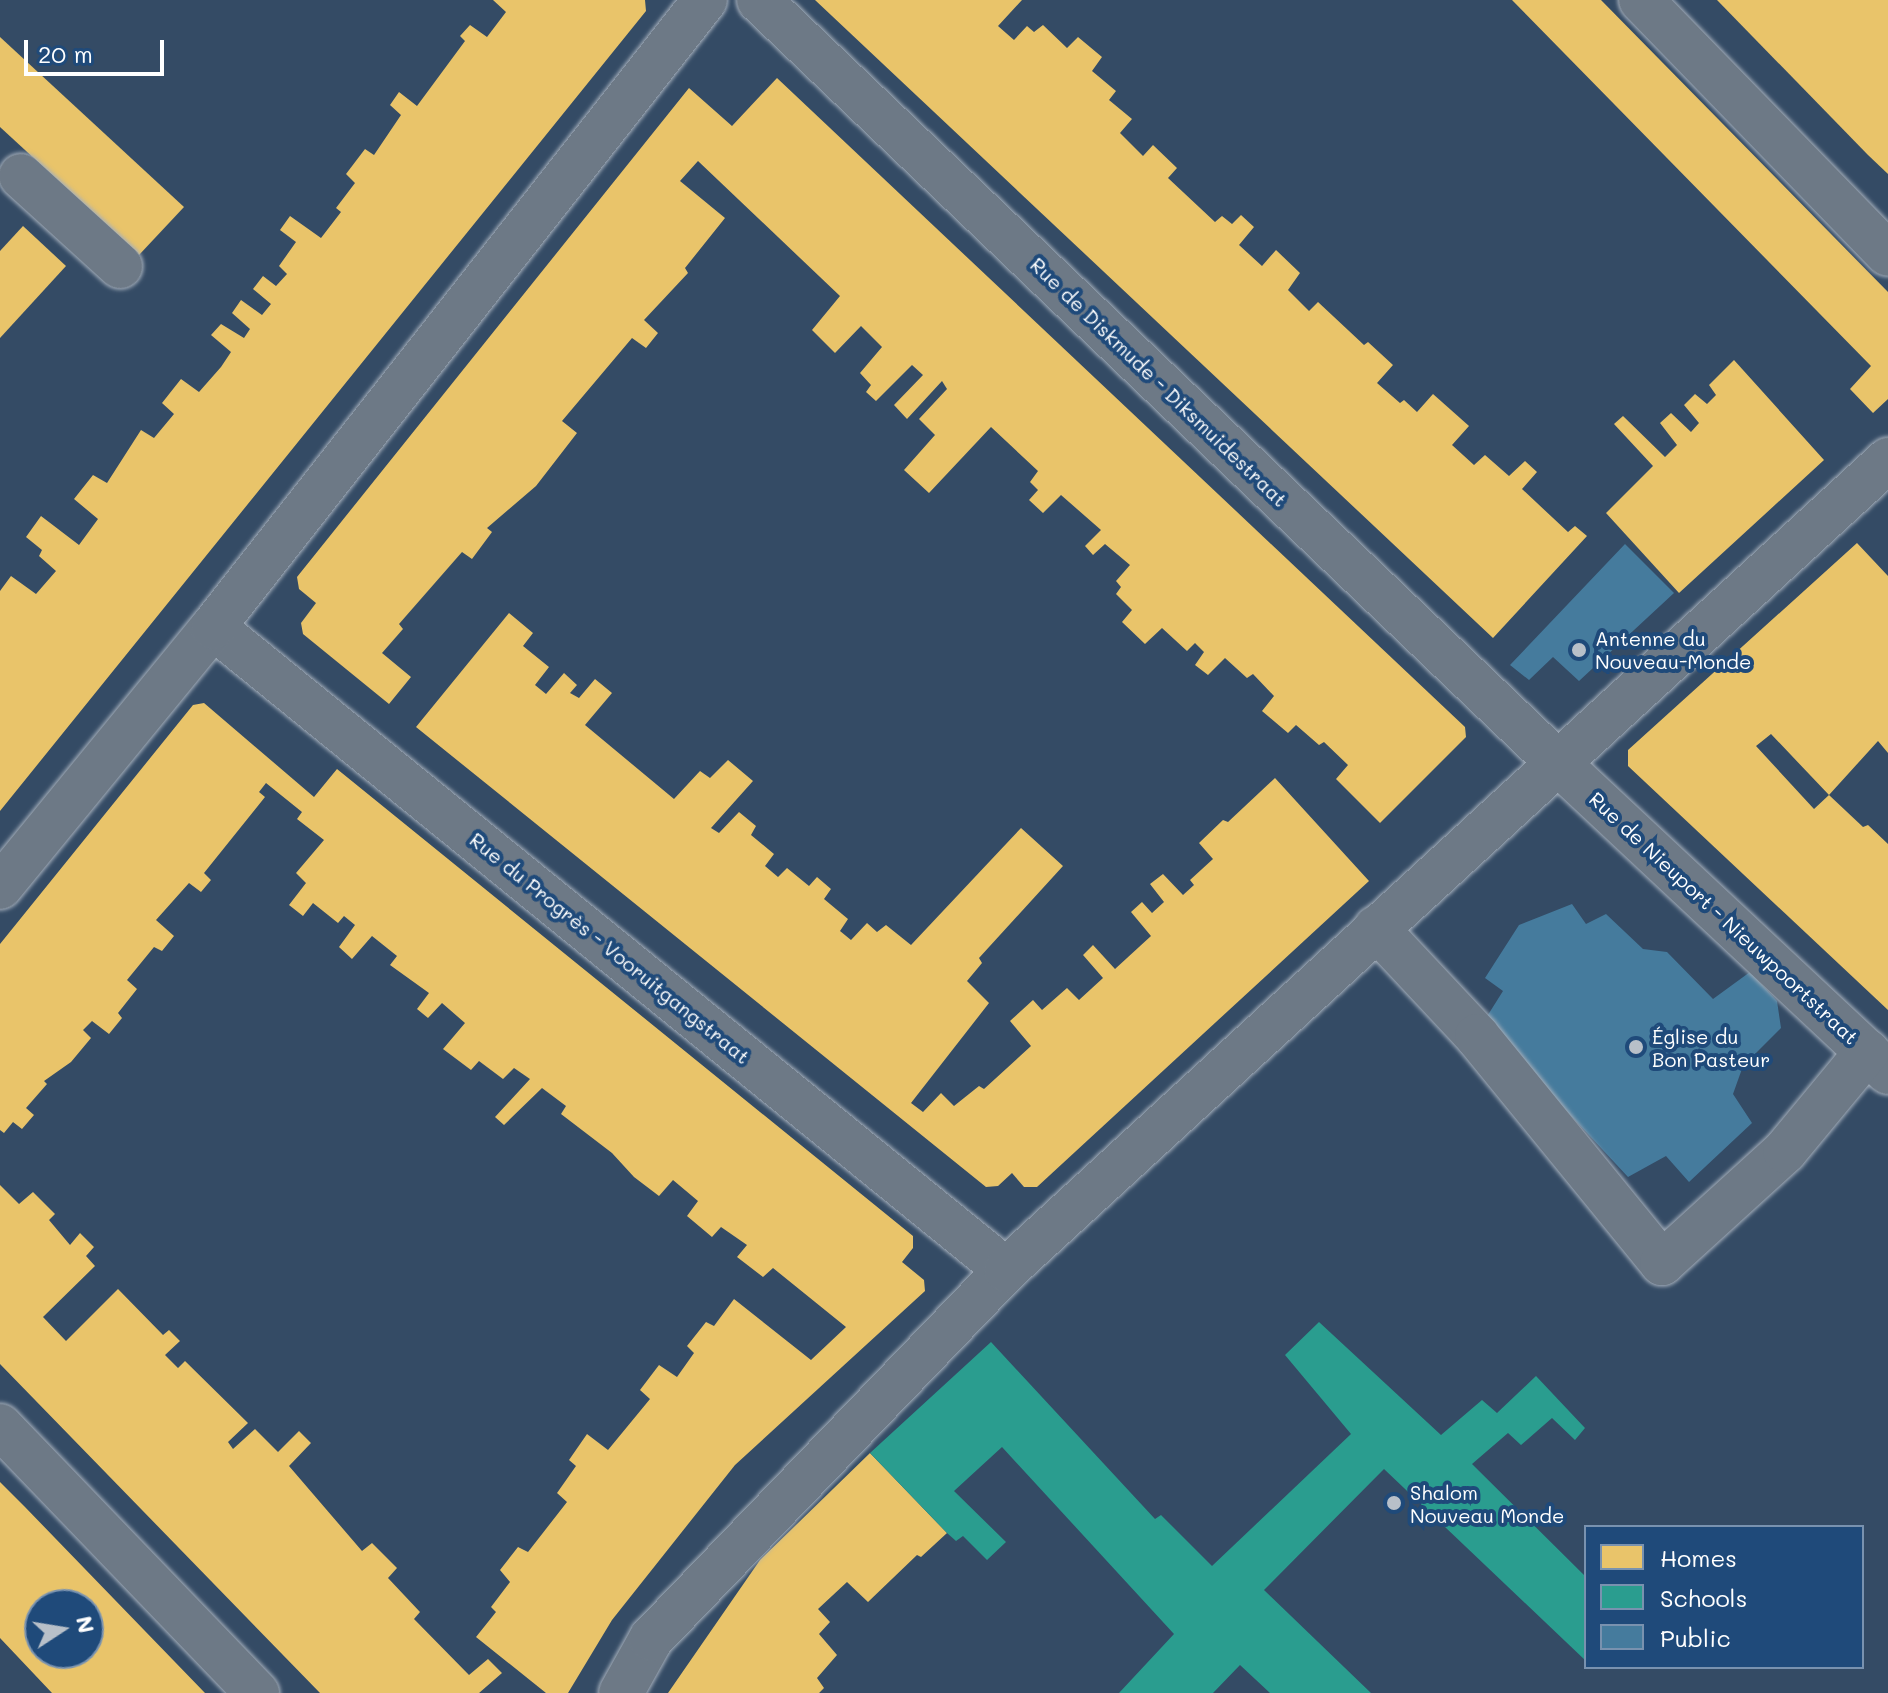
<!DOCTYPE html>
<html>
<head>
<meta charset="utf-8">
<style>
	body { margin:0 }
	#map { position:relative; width:1888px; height:1693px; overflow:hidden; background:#344b65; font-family:Mali,sans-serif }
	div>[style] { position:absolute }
	.homes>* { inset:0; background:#e9c46a }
	.schools>* { inset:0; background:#2a9d8f }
	.public>* { inset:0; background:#457b9d }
	.roads { filter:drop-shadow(0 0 2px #a4aeba) drop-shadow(0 0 2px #a4aeba) }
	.minor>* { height:44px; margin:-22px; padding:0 22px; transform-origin:22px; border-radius:22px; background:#6d7986 }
	.dots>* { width:22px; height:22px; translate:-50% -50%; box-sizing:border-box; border:4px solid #1f4a7a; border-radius:50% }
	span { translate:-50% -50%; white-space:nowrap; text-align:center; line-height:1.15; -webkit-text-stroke:8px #1f4a7a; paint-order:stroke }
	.street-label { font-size:20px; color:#fff }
	.poi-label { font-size:20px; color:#fff }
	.left { translate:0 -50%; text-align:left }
	.legend { position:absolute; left:1584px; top:1525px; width:280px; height:144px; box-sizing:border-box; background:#1f4a7a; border:2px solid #7992af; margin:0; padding:10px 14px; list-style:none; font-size:24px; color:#fff }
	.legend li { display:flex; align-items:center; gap:16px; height:40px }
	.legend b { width:40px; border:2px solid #7992af }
	.north { position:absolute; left:24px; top:1589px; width:80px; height:80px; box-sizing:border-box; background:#1f4a7a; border:2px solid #7992af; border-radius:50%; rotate:78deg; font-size:22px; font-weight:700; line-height:32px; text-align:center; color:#fff }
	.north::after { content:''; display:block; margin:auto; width:28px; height:36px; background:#b8c0c9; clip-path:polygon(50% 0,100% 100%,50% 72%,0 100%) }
	.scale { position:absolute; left:24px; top:40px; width:140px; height:36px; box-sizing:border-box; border:4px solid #fff; border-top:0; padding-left:10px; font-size:24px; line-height:28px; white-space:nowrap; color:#fff; -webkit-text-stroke:6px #1f4a7a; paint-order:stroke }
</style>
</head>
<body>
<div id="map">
	<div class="homes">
		<div style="clip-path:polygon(493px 0,645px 0,646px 11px,0 811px,0 591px,11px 576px,36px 594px,56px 571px,39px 556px,42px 550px,26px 537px,41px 516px,79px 545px,98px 519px,74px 499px,93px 475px,107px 483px,141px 430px,154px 438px,174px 414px,162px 403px,181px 379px,199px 392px,221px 367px,231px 352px,211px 335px,221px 324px,244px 338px,250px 329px,232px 313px,241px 300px,262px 315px,271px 304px,253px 289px,263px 276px,276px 286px,287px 274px,279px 266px,296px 242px,280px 230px,290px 216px,321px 238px,341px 212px,336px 208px,355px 183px,346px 174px,365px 149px,374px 155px,401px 115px,390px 105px,399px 92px,417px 106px,465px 41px,460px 36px,470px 25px,487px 37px,506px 12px)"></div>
		<div style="clip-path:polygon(815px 0,1022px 0,998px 26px,1014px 40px,1027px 26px,1034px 32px,1043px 25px,1067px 48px,1078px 37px,1102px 57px,1092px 71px,1116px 91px,1109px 100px,1132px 119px,1120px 133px,1143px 156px,1153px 145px,1177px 168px,1168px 178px,1215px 222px,1222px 216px,1232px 224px,1241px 215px,1254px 227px,1239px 245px,1262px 266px,1276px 250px,1300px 273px,1288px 290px,1309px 311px,1318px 302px,1364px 345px,1368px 342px,1393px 365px,1377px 383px,1400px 403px,1404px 400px,1417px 412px,1433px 394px,1469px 426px,1452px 445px,1474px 465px,1485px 455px,1509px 476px,1525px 461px,1537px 472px,1522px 489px,1568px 532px,1575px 526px,1587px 536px,1493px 638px)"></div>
		<div style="clip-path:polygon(1512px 0,1601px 0,1888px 292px,1888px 399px,1873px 413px,1850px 389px,1871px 366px)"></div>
		<div style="clip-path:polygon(1717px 0,1888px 0,1888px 174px,1868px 155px)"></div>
		<div style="clip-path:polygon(0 37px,184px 207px,139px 255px,0 127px)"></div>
		<div style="clip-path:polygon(777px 78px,1465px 727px,1466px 737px,1380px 823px,1336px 779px,1348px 765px,1324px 742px,1319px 745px,1296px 725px,1288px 733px,1262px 711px,1274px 696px,1253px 674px,1247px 678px,1225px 658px,1208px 675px,1195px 665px,1204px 652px,1195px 643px,1187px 651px,1162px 628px,1145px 644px,1122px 622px,1132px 610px,1116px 594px,1121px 587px,1116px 581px,1130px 565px,1105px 544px,1093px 555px,1085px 546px,1101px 530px,1061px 495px,1043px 513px,1029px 500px,1038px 490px,1030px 482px,1038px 471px,991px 427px,929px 493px,904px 470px,935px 435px,919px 419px,947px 389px,942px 381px,907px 419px,894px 405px,923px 375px,912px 365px,876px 401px,866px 392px,871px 385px,860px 373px,882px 347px,861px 326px,835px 353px,812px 330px,840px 296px,698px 161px,680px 181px,725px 218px,685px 268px,688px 273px,644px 320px,658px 333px,646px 348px,632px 338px,562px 421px,577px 433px,536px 486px,487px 528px,492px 532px,472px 559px,462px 552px,399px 624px,403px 629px,382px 653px,411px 677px,389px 704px,303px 634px,301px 623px,316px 603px,299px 589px,297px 577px,689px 88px,732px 126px)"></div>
		<div style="clip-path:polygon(23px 226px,66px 266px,0 338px,0 251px)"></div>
		<div style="clip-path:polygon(1734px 360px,1824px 460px,1679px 593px,1606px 513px,1653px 466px,1614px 424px,1623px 416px,1665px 457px,1677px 445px,1660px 423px,1671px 413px,1691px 432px,1699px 423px,1684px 405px,1695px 394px,1707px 404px,1716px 395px,1709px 385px)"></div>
		<div style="clip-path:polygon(evenodd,1857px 543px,1888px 576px,1888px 753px,1878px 741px,1829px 795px,1863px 827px,1868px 825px,1888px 844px,1888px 1010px,1628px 766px,1628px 750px,1857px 543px,1771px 734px,1829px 795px,1814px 809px,1756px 746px,1771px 734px)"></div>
		<div style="clip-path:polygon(509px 613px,533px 633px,523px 646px,549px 667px,535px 685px,546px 694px,564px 673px,577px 685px,570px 693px,579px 698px,595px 679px,612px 693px,585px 725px,674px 799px,700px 771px,710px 778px,728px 760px,753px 781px,711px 828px,719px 833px,739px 812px,756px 826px,751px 835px,774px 854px,765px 866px,778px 877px,787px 868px,809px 886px,817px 877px,831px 889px,824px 899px,848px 919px,840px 931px,851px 940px,867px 923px,877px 932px,886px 925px,911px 945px,1021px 828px,1063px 866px,979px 958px,982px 963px,967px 981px,989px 1003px,911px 1103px,923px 1112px,941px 1093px,954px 1106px,979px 1086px,984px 1089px,1031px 1046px,1010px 1021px,1033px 1000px,1042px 1010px,1067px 988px,1079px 1000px,1103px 978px,1083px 955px,1093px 945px,1115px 969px,1151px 936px,1131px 912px,1142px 902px,1152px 913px,1164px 902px,1150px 884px,1163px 874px,1183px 895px,1194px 885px,1190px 880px,1213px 859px,1199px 843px,1223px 820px,1228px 822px,1275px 778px,1369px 881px,1037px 1187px,1024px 1187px,1012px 1173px,998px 1186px,986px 1187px,416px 727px)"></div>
		<div style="clip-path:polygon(204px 703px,314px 797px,337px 769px,913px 1236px,913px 1248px,902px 1262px,924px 1280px,925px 1291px,735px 1465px,612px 1620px,568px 1693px,546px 1693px,476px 1637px,496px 1612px,491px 1607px,510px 1582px,500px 1570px,518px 1547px,528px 1552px,567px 1502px,557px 1493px,576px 1466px,569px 1460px,587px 1434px,608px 1450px,650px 1399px,640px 1390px,659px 1365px,677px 1377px,694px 1353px,687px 1346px,706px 1322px,714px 1326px,734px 1299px,811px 1360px,846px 1327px,773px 1268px,763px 1277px,737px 1257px,747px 1245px,721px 1227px,712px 1237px,687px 1216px,698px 1201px,673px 1180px,659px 1196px,634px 1177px,612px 1153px,561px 1114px,566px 1106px,542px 1088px,504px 1125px,495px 1117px,530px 1079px,514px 1068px,503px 1079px,479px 1061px,471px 1070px,443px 1049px,465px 1023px,442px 1003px,428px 1018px,417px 1009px,429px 993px,390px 965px,397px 956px,372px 936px,352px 959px,339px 947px,355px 925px,344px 916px,338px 923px,313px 903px,303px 916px,289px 905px,306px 883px,296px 873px,324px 840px,297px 819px,302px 812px,266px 783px,259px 792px,265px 797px,204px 873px,211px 880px,201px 892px,189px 883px,156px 920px,174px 936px,162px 951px,154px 947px,127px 980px,137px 989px,118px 1013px,122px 1018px,109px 1034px,92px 1021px,83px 1030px,91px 1038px,71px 1062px,44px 1081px,47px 1084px,26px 1108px,34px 1115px,22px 1129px,13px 1122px,4px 1133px,0 1130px,0 944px,193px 705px)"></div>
		<div style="clip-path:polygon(0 1185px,19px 1204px,33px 1192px,55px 1214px,49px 1220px,70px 1245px,80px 1233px,94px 1247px,86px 1256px,95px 1266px,43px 1317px,66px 1341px,118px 1289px,163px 1335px,169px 1330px,180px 1341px,165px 1355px,178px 1368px,185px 1361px,248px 1423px,228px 1442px,233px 1449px,255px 1429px,278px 1452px,299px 1431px,311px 1443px,289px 1466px,362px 1551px,372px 1543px,397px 1568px,388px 1578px,420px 1612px,414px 1619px,469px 1675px,488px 1659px,502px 1673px,479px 1693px,320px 1693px,0 1364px)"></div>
		<div style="clip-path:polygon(870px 1453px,947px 1533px,921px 1557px,917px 1555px,868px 1602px,847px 1582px,818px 1609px,830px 1622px,819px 1634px,837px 1655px,817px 1678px,824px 1688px,819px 1693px,668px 1693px,760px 1560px)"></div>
		<div style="clip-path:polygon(evenodd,0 1482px,25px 1507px,205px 1693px,52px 1693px,0 1638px,0 1482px,40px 1605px,88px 1605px,88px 1653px,40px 1653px,40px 1605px)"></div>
	</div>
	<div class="schools">
		<div style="clip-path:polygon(1319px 1322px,1441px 1435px,1482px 1400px,1497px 1413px,1536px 1376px,1585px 1428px,1575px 1440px,1552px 1418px,1521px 1445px,1508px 1433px,1472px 1464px,1586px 1577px,1586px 1661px,1384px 1469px,1264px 1590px,1371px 1693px,1270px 1693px,1240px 1665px,1213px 1693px,1119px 1693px,1174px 1634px,1002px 1447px,954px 1491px,1006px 1542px,987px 1560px,963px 1536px,956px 1541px,947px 1533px,870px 1453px,991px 1342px,1155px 1519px,1161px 1515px,1212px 1566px,1351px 1434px,1285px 1355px)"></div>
	</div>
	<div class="public">
		<div style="clip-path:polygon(1625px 544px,1674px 593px,1579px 681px,1553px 657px,1529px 680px,1510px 665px)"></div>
		<div style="clip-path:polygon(1572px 904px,1586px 924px,1606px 914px,1643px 949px,1667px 952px,1713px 999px,1750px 972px,1777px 1001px,1781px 1028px,1743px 1066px,1733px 1094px,1752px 1123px,1689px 1182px,1666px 1156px,1628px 1177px,1533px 1075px,1486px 1018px,1503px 991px,1485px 978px,1519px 925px)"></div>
	</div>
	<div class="roads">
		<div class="minor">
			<div style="left:759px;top:0;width:1106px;rotate:43.68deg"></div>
			<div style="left:1559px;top:764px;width:451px;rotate:43.1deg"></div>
			<div style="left:1641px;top:0;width:354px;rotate:45.8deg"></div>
			<div style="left:21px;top:176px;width:134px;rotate:42.3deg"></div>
			<div style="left:213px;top:627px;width:1021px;rotate:39.04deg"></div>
			<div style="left:0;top:887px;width:336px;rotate:-50.7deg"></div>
			<div style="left:213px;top:627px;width:797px;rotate:-51.88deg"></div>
			<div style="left:1376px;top:928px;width:148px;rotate:46.9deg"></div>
			<div style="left:1477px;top:1036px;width:293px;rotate:50.8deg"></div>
			<div style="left:1662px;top:1263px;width:166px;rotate:-42.3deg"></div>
			<div style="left:1785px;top:1151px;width:129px;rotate:-50.4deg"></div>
			<div style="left:0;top:1426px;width:371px;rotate:46.1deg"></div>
			<div style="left:621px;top:1693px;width:62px;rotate:-60.9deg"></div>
			<div style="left:651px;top:1639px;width:512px;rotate:-46.11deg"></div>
			<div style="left:1006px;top:1270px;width:1198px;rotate:-42.56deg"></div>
		</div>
	</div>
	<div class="dots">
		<div style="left:1579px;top:650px;background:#b8c0c9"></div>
		<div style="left:1636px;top:1047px;background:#b8c0c9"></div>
		<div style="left:1394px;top:1503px;background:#b8c0c9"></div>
	</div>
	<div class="street-label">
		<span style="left:1159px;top:382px;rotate:44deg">Rue de Diskmude - Diksmuidestraat</span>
		<span style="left:1724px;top:918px;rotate:43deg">Rue de Nieuport - Nieuwpoortstraat</span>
		<span style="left:610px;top:948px;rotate:39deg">Rue du Progrès - Vooruitgangstraat</span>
	</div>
	<div class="poi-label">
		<span class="left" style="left:1595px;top:650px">Antenne du<br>Nouveau-Monde</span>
		<span class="left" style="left:1652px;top:1048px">Église du<br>Bon Pasteur</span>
		<span class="left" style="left:1410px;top:1504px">Shalom<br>Nouveau Monde</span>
	</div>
	<ul class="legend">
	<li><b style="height:22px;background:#e9c46a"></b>Homes</li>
	<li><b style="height:22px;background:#2a9d8f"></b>Schools</li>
	<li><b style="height:22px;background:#457b9d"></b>Public</li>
	</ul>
	<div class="north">N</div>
	<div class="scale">20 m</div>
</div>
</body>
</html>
